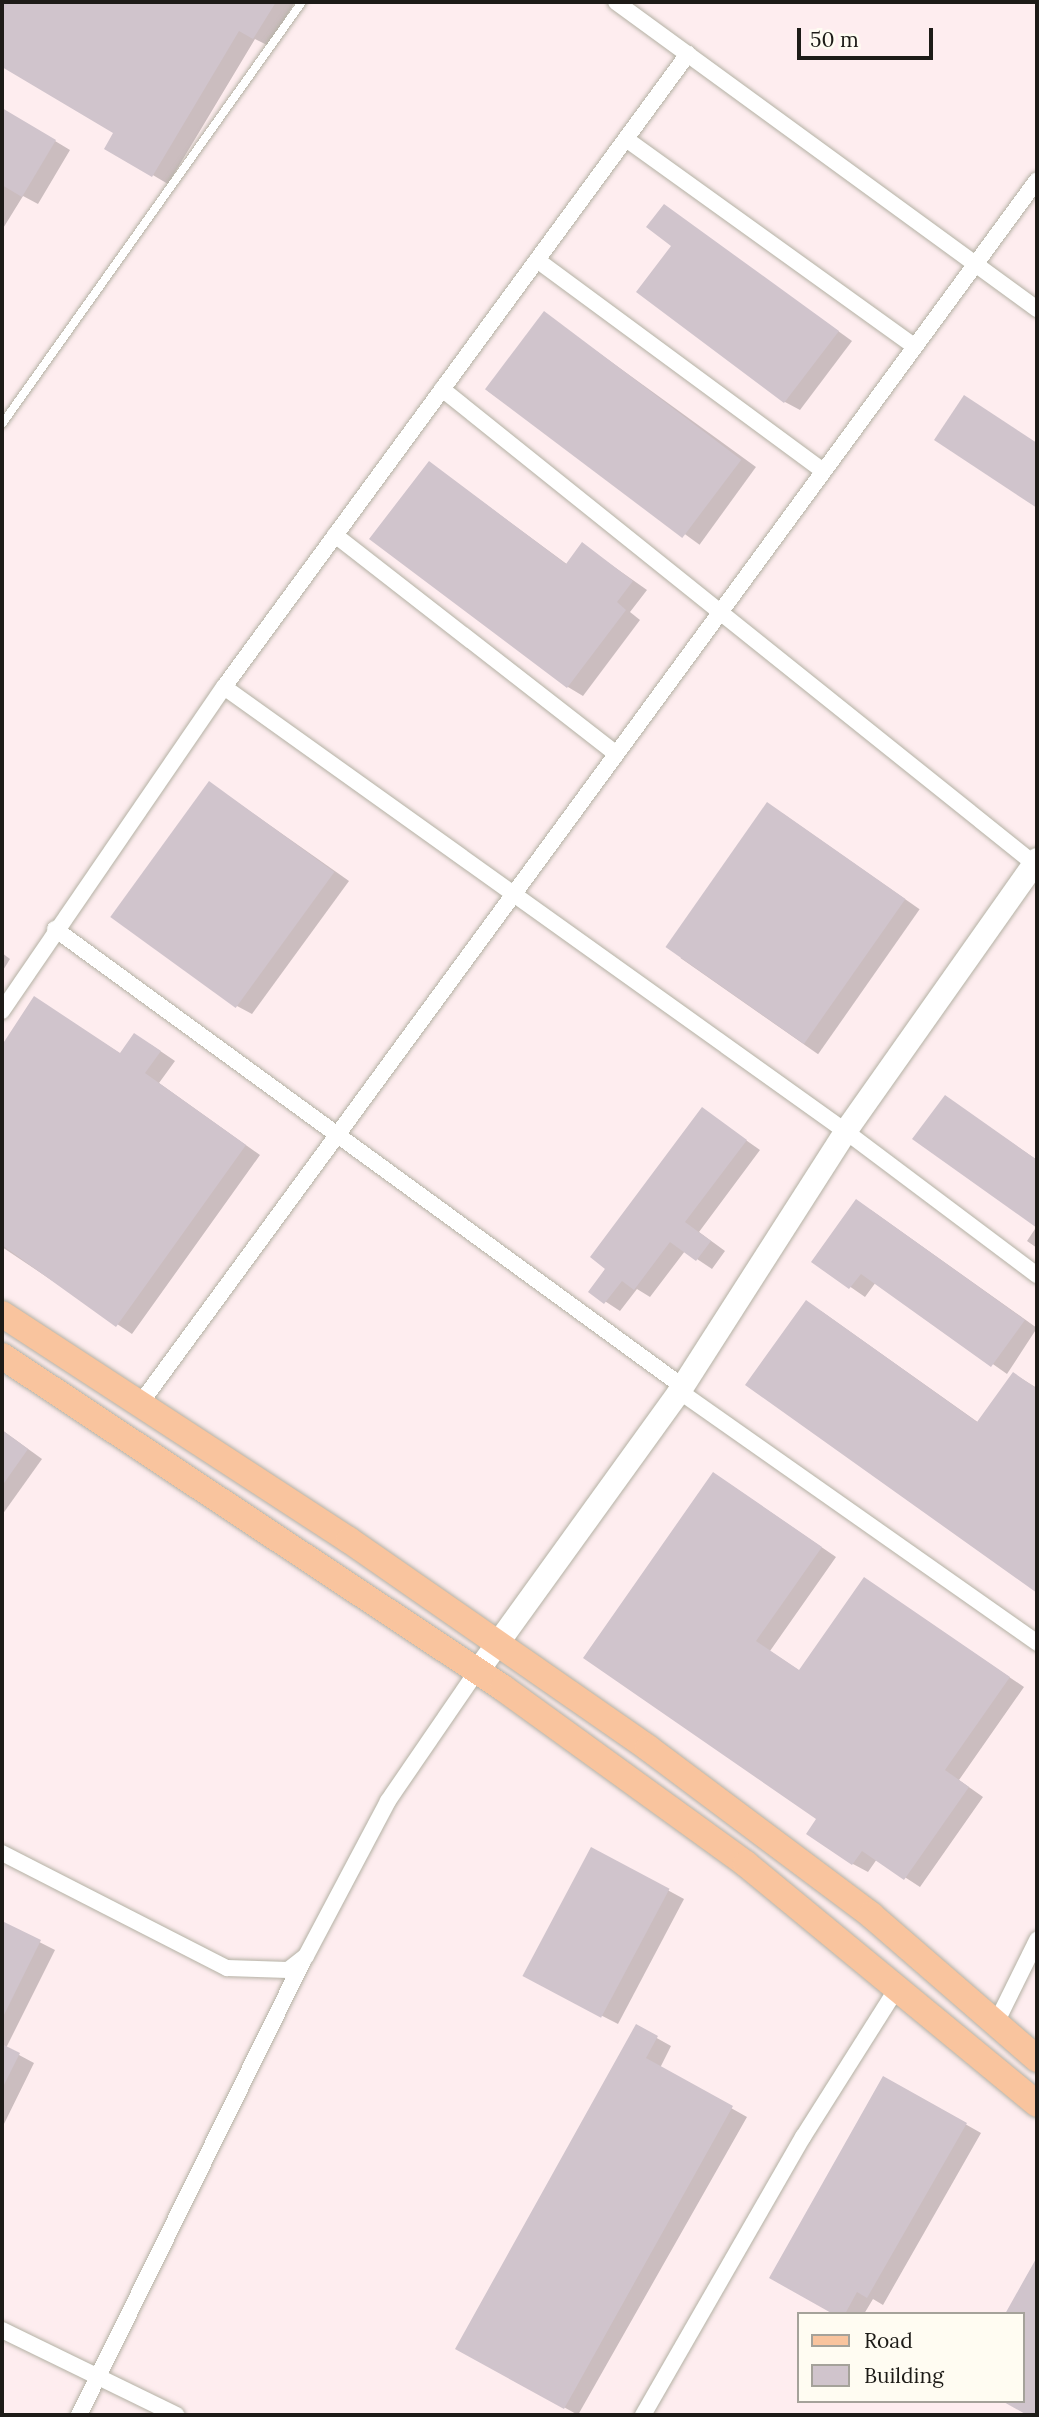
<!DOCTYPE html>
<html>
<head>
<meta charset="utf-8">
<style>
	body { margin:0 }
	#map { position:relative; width:1039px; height:2417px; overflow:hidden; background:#fffcf2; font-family:Lora,serif }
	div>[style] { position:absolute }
	.industrial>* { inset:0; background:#feedef }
	.shadow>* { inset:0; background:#0003; transform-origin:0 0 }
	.building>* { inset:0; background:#d0c4cc; transform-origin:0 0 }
	.roads { filter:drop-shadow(0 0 2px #b4b1a4) drop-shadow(0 0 2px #b4b1a4) }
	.lane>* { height:8px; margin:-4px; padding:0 4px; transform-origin:4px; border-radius:4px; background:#fff }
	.street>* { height:16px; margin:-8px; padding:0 8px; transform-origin:8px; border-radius:8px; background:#fff }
	.secondary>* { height:23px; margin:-11.5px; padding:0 11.5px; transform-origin:11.5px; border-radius:11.5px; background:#fff }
	.primary>* { height:26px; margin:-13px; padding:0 13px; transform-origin:13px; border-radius:13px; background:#f9c49e }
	span { translate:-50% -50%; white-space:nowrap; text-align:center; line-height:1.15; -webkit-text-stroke:6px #fffcf2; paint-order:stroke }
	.frame { position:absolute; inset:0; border:4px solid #1d1b17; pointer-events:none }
	.legend { position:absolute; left:797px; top:2312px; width:228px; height:91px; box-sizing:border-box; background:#fffcf2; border:2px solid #a5a29a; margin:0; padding:9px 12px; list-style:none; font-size:21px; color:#1d1b17 }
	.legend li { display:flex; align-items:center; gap:14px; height:35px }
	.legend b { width:35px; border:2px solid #a5a29a }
	.scale { position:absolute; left:797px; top:28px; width:136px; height:32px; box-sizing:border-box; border:4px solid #1d1b17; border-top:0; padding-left:9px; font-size:21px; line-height:24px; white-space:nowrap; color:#1d1b17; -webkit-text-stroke:5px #fffcf2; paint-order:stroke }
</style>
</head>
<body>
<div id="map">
	<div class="industrial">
		<div style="clip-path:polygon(evenodd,2px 2px,1037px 2px,1037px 2415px,2px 2415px,2px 2px,799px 2314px,1023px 2314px,1023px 2401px,799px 2401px,799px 2314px)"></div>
	</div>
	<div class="shadow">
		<div style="clip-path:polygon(2px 2px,295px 2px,269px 46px,255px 39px,168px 184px,107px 148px,116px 133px,2px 65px)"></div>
		<div style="clip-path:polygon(2px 109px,70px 150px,38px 204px,23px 196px,2px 230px)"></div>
		<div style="clip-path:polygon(664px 206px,852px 341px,800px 410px,785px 402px,673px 246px)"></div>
		<div style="left:544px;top:313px;width:262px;height:96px;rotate:36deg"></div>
		<div style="clip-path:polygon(430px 463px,568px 565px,583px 545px,647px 590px,630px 612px,640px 620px,583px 696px,568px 687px)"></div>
		<div style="clip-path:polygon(210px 783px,349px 881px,252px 1014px,237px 1006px)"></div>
		<div style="left:782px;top:813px;width:168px;height:177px;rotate:35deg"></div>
		<div style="clip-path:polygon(2px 953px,10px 959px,2px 972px)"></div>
		<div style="clip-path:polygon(35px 999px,121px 1054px,150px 1044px,175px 1061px,159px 1083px,260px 1155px,132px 1334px,2px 1247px,2px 1048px)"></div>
		<div style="clip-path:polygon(945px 1097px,1037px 1160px,1037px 1248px,1027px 1241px,1037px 1226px,915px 1139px)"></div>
		<div style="clip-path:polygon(703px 1110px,760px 1150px,699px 1232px,725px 1251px,712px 1269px,685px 1251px,650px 1297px,637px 1289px,620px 1311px,591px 1292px)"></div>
		<div style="clip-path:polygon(871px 1210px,1037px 1328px,1007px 1374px,876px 1282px,865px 1297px,813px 1261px)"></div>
		<div style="clip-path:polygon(821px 1311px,979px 1423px,1014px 1374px,1037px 1388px,1037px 1591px,747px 1384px)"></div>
		<div style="clip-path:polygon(2px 1430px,42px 1459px,2px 1515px)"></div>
		<div style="clip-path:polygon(728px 1483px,836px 1557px,770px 1651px,800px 1671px,865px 1579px,1024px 1687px,959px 1780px,983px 1797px,920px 1887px,877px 1859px,868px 1872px,853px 1864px,809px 1833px,819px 1819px,586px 1658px)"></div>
		<div style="clip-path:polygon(592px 1849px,684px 1899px,618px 2024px,540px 1984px)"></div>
		<div style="clip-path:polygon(2px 1923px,55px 1950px,6px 2048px,34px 2063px,2px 2128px)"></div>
		<div style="clip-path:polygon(637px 2027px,671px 2046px,660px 2068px,747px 2117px,578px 2415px,458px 2348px)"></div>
		<div style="clip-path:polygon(884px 2078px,981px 2133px,883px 2305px,873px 2299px,864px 2314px,836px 2314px)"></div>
		<div style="clip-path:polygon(1037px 2261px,1037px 2415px,1030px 2415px,1005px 2401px,1023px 2401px,1023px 2314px,1007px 2314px)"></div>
	</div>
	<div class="building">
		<div style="clip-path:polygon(2px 2px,276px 2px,253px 39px,239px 31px,152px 177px,104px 149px,113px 133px,2px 67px)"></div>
		<div style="clip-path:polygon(2px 108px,56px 140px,22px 197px,2px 185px)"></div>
		<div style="clip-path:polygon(664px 204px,839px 331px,784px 403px,636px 292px,671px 246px,646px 227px)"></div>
		<div style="left:544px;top:311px;width:247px;height:98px;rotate:37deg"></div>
		<div style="clip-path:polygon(964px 395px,1037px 443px,1037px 508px,934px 440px)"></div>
		<div style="clip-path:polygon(429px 461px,566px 564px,582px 542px,633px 581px,617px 602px,626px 610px,567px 688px,369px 539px)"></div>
		<div style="left:209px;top:781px;width:155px;height:168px;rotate:36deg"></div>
		<div style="left:767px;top:802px;width:169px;height:177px;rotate:35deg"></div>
		<div style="clip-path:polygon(34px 996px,120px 1053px,134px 1033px,161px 1051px,145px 1073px,246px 1145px,116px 1327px,2px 1245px,2px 1045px)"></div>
		<div style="clip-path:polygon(945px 1095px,1037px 1160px,1037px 1228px,912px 1139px)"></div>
		<div style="clip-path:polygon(702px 1107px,747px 1140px,685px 1222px,711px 1241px,696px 1261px,670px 1242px,634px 1290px,622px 1281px,604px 1304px,588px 1292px,605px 1269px,590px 1257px)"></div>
		<div style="clip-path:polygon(856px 1199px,1025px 1320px,991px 1367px,861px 1274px,849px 1289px,811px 1262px)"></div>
		<div style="clip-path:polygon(806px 1300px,977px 1422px,1013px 1372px,1037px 1389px,1037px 1593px,745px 1385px)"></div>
		<div style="clip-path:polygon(2px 1430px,28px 1449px,2px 1486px)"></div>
		<div style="clip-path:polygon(713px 1472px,822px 1547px,756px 1641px,799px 1670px,864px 1577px,1010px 1677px,945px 1770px,969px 1787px,904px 1880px,862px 1851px,852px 1865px,806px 1834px,816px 1819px,583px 1658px)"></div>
		<div style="left:591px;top:1847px;width:89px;height:146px;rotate:28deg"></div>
		<div style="clip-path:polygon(2px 1921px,41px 1940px,2px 2019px)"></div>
		<div style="clip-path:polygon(636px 2024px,658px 2036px,646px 2058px,733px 2106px,564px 2409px,455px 2349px)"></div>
		<div style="clip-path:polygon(2px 2044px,20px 2053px,2px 2089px)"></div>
		<div style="clip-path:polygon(883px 2076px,967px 2123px,867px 2298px,857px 2292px,845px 2314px,833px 2314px,769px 2278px)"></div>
		<div style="clip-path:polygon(1037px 2257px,1037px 2415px,1027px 2415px,1002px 2401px,1023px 2401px,1023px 2314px,1005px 2314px)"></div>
	</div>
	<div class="roads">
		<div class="lane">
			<div style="left:2px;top:424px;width:518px;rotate:-54.59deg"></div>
		</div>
		<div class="street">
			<div style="left:616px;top:2px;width:521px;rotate:36.1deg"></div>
			<div style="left:626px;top:139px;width:355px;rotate:35.7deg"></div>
			<div style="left:537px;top:260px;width:355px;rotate:36.4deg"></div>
			<div style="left:442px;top:389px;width:763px;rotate:38.72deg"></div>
			<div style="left:335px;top:535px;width:356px;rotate:37.9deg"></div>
			<div style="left:224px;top:687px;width:763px;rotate:35.56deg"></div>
			<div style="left:845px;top:1131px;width:240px;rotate:36.9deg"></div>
			<div style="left:55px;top:929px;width:776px;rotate:36.09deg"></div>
			<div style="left:2px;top:1011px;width:393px;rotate:-55.6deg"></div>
			<div style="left:224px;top:687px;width:785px;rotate:-53.76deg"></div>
			<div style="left:679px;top:1391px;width:438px;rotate:35.1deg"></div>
			<div style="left:140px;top:1404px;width:1517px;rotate:-53.76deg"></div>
			<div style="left:2px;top:1853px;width:253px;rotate:27.1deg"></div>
			<div style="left:227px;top:1968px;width:61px;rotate:1.9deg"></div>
			<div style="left:288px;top:1970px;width:23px;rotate:-38deg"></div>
			<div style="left:306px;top:1956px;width:175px;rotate:-62.1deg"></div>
			<div style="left:388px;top:1801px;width:158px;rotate:-55.6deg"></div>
			<div style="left:996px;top:2023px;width:93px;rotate:-63.7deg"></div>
			<div style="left:2px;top:2330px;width:194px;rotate:26deg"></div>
			<div style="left:79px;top:2415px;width:506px;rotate:-63.74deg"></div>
			<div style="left:643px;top:2415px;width:321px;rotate:-60.1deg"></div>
			<div style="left:803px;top:2137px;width:180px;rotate:-57.7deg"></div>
		</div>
		<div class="secondary">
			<div style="left:477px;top:1671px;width:345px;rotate:-54.2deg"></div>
			<div style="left:679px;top:1391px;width:308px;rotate:-57.4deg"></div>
			<div style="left:845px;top:1131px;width:333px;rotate:-54.8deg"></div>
		</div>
		<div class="primary">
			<div style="left:2px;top:1314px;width:414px;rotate:33.1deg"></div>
			<div style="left:349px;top:1540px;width:364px;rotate:34.8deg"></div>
			<div style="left:648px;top:1748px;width:279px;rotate:36.8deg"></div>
			<div style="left:871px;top:1915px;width:220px;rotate:40.9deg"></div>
			<div style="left:2px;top:1356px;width:601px;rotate:33.53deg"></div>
			<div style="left:503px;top:1688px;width:300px;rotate:35.9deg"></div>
			<div style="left:746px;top:1864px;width:377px;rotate:39.5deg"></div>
		</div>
	</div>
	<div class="frame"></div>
	<ul class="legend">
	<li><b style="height:9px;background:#f9c49e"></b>Road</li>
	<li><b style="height:19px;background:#d0c4cc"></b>Building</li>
	</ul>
	<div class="scale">50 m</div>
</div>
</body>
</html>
